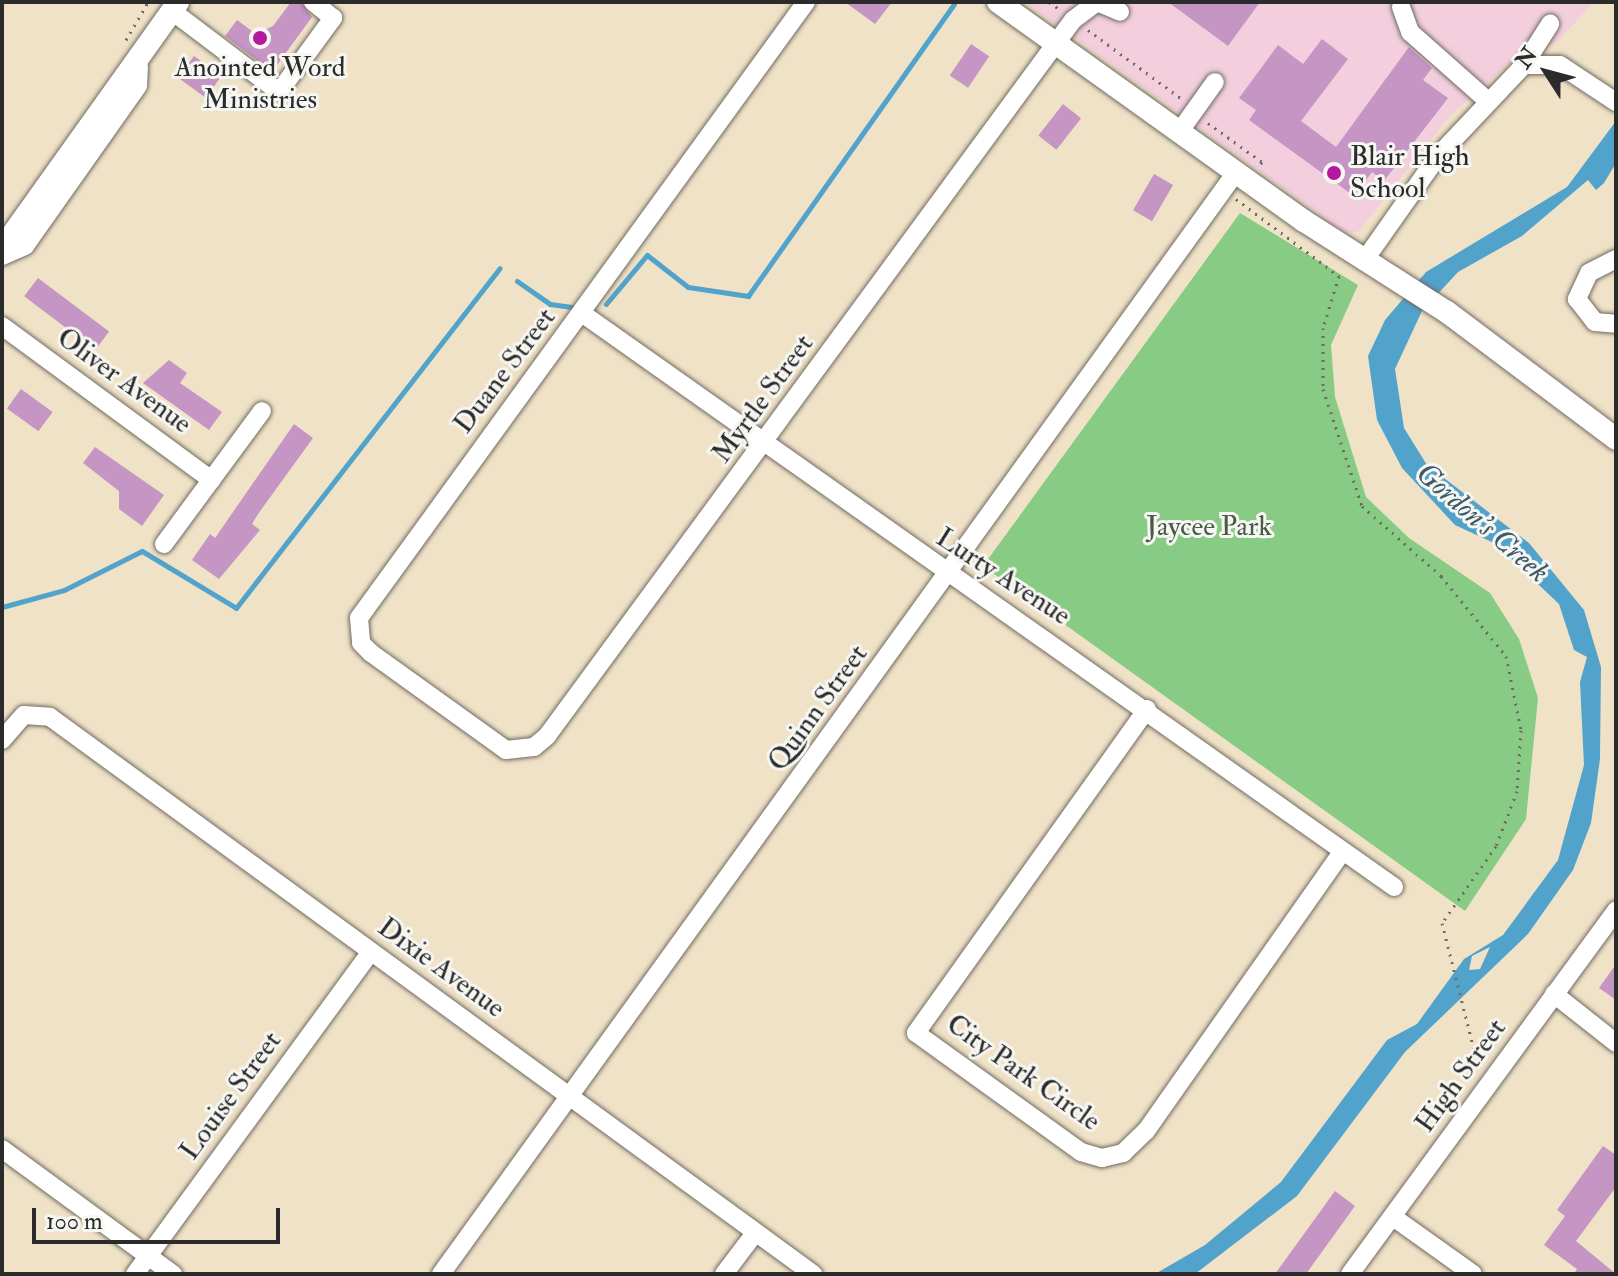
<!DOCTYPE html>
<html>
<head>
<meta charset="utf-8">
<style>
	body { margin:0 }
	#map { position:relative; width:1618px; height:1276px; overflow:hidden; background:#f0e2c7; font-family:"IM FELL Double Pica",serif }
	div>[style] { position:absolute }
	.built>* { inset:0; background:#f3cfde }
	.green>* { inset:0; background:#88cb84 }
	.water>* { inset:0; background:#52a3cc }
	.stream>* { height:5px; margin:-2.5px; padding:0 2.5px; transform-origin:2.5px; border-radius:2.5px; background:#52a3cc }
	.building>* { inset:0; background:#c595c3; transform-origin:0 0 }
	.path>* { height:3px; margin-top:-1.5px; transform-origin:0; background:repeating-linear-gradient(90deg,#706b62 0 2px,transparent 0 8px) }
	.roads { filter:drop-shadow(0 0 2px #706b62) drop-shadow(0 0 2px #706b62) }
	.minor>* { height:18px; margin:-9px; padding:0 9px; transform-origin:9px; border-radius:9px; background:#fff }
	.major>* { height:22px; margin:-11px; padding:0 11px; transform-origin:11px; border-radius:11px; background:#fff }
	.dots>* { width:22px; height:22px; translate:-50% -50%; box-sizing:border-box; border:4px solid #f6f6f2; border-radius:50% }
	span { translate:-50% -50%; white-space:nowrap; text-align:center; line-height:1.15; -webkit-text-stroke:6px #f6f6f2; paint-order:stroke }
	.poi-label { font-size:28px; color:#2b2b2b }
	.left { translate:0 -50%; text-align:left }
	.street-label { font-size:28px; color:#2b2b2b }
	.park-label { font-size:28px; color:#475b46 }
	.water-label { font-size:30px; color:#3b5b6b; font-style:italic }
	.frame { position:absolute; inset:0; border:4px solid #2b2b2b; pointer-events:none }
	.north { position:absolute; left:1506px; top:32px; width:80px; height:80px; -webkit-text-stroke:6px #f6f6f2; paint-order:stroke; rotate:306deg; font-size:22px; font-weight:700; line-height:32px; text-align:center; color:#2b2b2b }
	.north::after { content:''; display:block; margin:auto; width:28px; height:36px; background:#2b2b2b; clip-path:polygon(50% 0,100% 100%,50% 72%,0 100%) }
	.scale { position:absolute; left:32px; top:1208px; width:248px; height:36px; box-sizing:border-box; border:4px solid #2b2b2b; border-top:0; padding-left:10px; font-size:24px; line-height:28px; white-space:nowrap; color:#2b2b2b; -webkit-text-stroke:6px #f6f6f2; paint-order:stroke }
</style>
</head>
<body>
<div id="map">
	<div class="built">
		<div style="clip-path:polygon(1025px 2px,1594px 2px,1558px 41px,1507px 65px,1450px 116px,1359px 231px,1345px 233px)"></div>
	</div>
	<div class="green">
		<div style="clip-path:polygon(1240px 213px,1358px 285px,1331px 345px,1335px 397px,1366px 497px,1409px 538px,1490px 593px,1519px 639px,1538px 698px,1526px 819px,1465px 911px,983px 566px)"></div>
	</div>
	<div class="water">
		<div style="clip-path:polygon(evenodd,1616px 121px,1616px 163px,1604px 183px,1596px 190px,1588px 180px,1522px 236px,1458px 272px,1422px 311px,1395px 369px,1404px 428px,1427px 465px,1529px 543px,1584px 610px,1601px 667px,1600px 759px,1591px 823px,1573px 870px,1528px 934px,1405px 1052px,1297px 1196px,1195px 1274px,1155px 1274px,1205px 1245px,1281px 1182px,1387px 1040px,1417px 1024px,1464px 959px,1503px 935px,1558px 860px,1584px 765px,1580px 682px,1587px 657px,1574px 650px,1559px 604px,1496px 544px,1455px 525px,1402px 468px,1377px 420px,1368px 356px,1385px 320px,1426px 272px,1567px 187px,1616px 121px,1490px 947px,1480px 969px,1469px 970px,1472px 956px,1490px 947px)"></div>
	</div>
	<div class="stream">
		<div style="left:517px;top:281px;width:40px;rotate:34.9deg"></div>
		<div style="left:550px;top:304px;width:22px;rotate:8deg"></div>
		<div style="left:606px;top:304px;width:64px;rotate:-50.1deg"></div>
		<div style="left:647px;top:255px;width:52px;rotate:38deg"></div>
		<div style="left:688px;top:287px;width:61px;rotate:8.5deg"></div>
		<div style="left:748px;top:296px;width:357px;rotate:-54.8deg"></div>
		<div style="left:2px;top:607px;width:64px;rotate:-15.3deg"></div>
		<div style="left:64px;top:590px;width:87px;rotate:-26.6deg"></div>
		<div style="left:142px;top:551px;width:110px;rotate:31.2deg"></div>
		<div style="left:236px;top:608px;width:430px;rotate:-52.2deg"></div>
	</div>
	<div class="building">
		<div style="clip-path:polygon(291px 2px,301px 2px,312px 17px,272px 72px,225px 36px,237px 20px,256px 34px,273px 26px)"></div>
		<div style="clip-path:polygon(845px 2px,892px 2px,875px 24px)"></div>
		<div style="clip-path:polygon(1168px 2px,1260px 2px,1228px 46px)"></div>
		<div style="clip-path:polygon(1322px 39px,1348px 59px,1301px 121px,1336px 147px,1409px 47px,1432px 68px,1423px 80px,1448px 98px,1384px 181px,1372px 172px,1354px 196px,1249px 120px,1256px 110px,1239px 98px,1278px 45px,1303px 64px)"></div>
		<div style="left:971px;top:44px;width:22px;height:38px;rotate:34deg"></div>
		<div style="left:194px;top:56px;width:34px;height:27px;rotate:36deg"></div>
		<div style="left:1063px;top:104px;width:23px;height:40px;rotate:38deg"></div>
		<div style="left:1154px;top:174px;width:22px;height:42px;rotate:30deg"></div>
		<div style="left:38px;top:278px;width:89px;height:23px;rotate:37deg"></div>
		<div style="clip-path:polygon(169px 360px,187px 373px,180px 383px,222px 412px,209px 430px,143px 383px)"></div>
		<div style="left:21px;top:389px;width:39px;height:24px;rotate:36deg"></div>
		<div style="clip-path:polygon(294px 424px,313px 438px,258px 514px,252px 524px,260px 530px,219px 579px,192px 560px,210px 534px,215px 538px)"></div>
		<div style="clip-path:polygon(95px 447px,164px 495px,142px 526px,119px 509px,119px 491px,83px 463px)"></div>
		<div style="clip-path:polygon(1616px 964px,1616px 1000px,1599px 988px)"></div>
		<div style="clip-path:polygon(1603px 1146px,1616px 1155px,1616px 1187px,1576px 1241px,1616px 1274px,1574px 1274px,1577px 1269px,1544px 1245px,1565px 1216px,1557px 1210px)"></div>
		<div style="clip-path:polygon(1335px 1191px,1355px 1206px,1306px 1274px,1275px 1274px)"></div>
	</div>
	<div class="path">
		<div style="left:1049px;top:2px;width:12px;rotate:35deg"></div>
		<div style="left:1088px;top:30px;width:117px;rotate:36.3deg"></div>
		<div style="left:126px;top:40px;width:44px;rotate:-59.9deg"></div>
		<div style="left:1208px;top:123px;width:67px;rotate:35.8deg"></div>
		<div style="left:1262px;top:162px;width:6px;rotate:129deg"></div>
		<div style="left:1236px;top:199px;width:129px;rotate:36.8deg"></div>
		<div style="left:1339px;top:276px;width:54px;rotate:107.1deg"></div>
		<div style="left:1323px;top:328px;width:61px;rotate:90deg"></div>
		<div style="left:1323px;top:389px;width:123px;rotate:71.6deg"></div>
		<div style="left:1362px;top:506px;width:106px;rotate:41.5deg"></div>
		<div style="left:1441px;top:576px;width:103px;rotate:50.9deg"></div>
		<div style="left:1506px;top:656px;width:76px;rotate:78.5deg"></div>
		<div style="left:1521px;top:730px;width:61px;rotate:93.8deg"></div>
		<div style="left:1517px;top:791px;width:59px;rotate:110.9deg"></div>
		<div style="left:1496px;top:846px;width:94px;rotate:125deg"></div>
		<div style="left:1442px;top:923px;width:151px;rotate:75.8deg"></div>
	</div>
	<div class="roads">
		<div class="minor">
			<div style="left:806px;top:2px;width:761px;rotate:125.97deg"></div>
			<div style="left:359px;top:618px;width:25px;rotate:85deg"></div>
			<div style="left:361px;top:643px;width:14px;rotate:45deg"></div>
			<div style="left:371px;top:653px;width:166px;rotate:35.7deg"></div>
			<div style="left:506px;top:750px;width:28px;rotate:-6deg"></div>
			<div style="left:534px;top:747px;width:17px;rotate:-40deg"></div>
			<div style="left:547px;top:736px;width:888px;rotate:-53.7deg"></div>
			<div style="left:1073px;top:20px;width:30px;rotate:-37deg"></div>
			<div style="left:1097px;top:2px;width:25px;rotate:23deg"></div>
			<div style="left:1401px;top:7px;width:27px;rotate:70deg"></div>
			<div style="left:1410px;top:32px;width:104px;rotate:41.5deg"></div>
			<div style="left:172px;top:11px;width:134px;rotate:37.1deg"></div>
			<div style="left:279px;top:92px;width:92px;rotate:-53.9deg"></div>
			<div style="left:333px;top:18px;width:26px;rotate:-141deg"></div>
			<div style="left:1524px;top:65px;width:49px;rotate:-57.6deg"></div>
			<div style="left:1180px;top:131px;width:60px;rotate:-54.5deg"></div>
			<div style="left:1366px;top:258px;width:125px;rotate:-54.8deg"></div>
			<div style="left:1438px;top:156px;width:125px;rotate:-46.6deg"></div>
			<div style="left:1524px;top:65px;width:36px"></div>
			<div style="left:1560px;top:65px;width:67px;rotate:33.5deg"></div>
			<div style="left:1616px;top:259px;width:30px;rotate:153deg"></div>
			<div style="left:1589px;top:273px;width:29px;rotate:115deg"></div>
			<div style="left:1577px;top:299px;width:29px;rotate:52deg"></div>
			<div style="left:1595px;top:322px;width:21px;rotate:5deg"></div>
			<div style="left:583px;top:314px;width:993px;rotate:35.24deg"></div>
			<div style="left:2px;top:326px;width:260px;rotate:36.3deg"></div>
			<div style="left:164px;top:544px;width:165px;rotate:-53.6deg"></div>
			<div style="left:1147px;top:709px;width:398px;rotate:125.5deg"></div>
			<div style="left:916px;top:1033px;width:203px;rotate:35.8deg"></div>
			<div style="left:1081px;top:1152px;width:22px;rotate:16deg"></div>
			<div style="left:1102px;top:1158px;width:22px;rotate:-13deg"></div>
			<div style="left:1123px;top:1153px;width:32px;rotate:-44deg"></div>
			<div style="left:1146px;top:1131px;width:341px;rotate:-54.9deg"></div>
			<div style="left:2px;top:740px;width:33px;rotate:-49deg"></div>
			<div style="left:24px;top:715px;width:26px;rotate:4deg"></div>
			<div style="left:50px;top:717px;width:945px;rotate:36.13deg"></div>
			<div style="left:1554px;top:994px;width:79px;rotate:38.3deg"></div>
			<div style="left:2px;top:1149px;width:212px;rotate:36.2deg"></div>
			<div style="left:1393px;top:1217px;width:98px;rotate:35.5deg"></div>
			<div style="left:135px;top:1274px;width:399px;rotate:-53.8deg"></div>
			<div style="left:441px;top:1274px;width:1359px;rotate:-54.19deg"></div>
			<div style="left:724px;top:1274px;width:51px;rotate:-52.9deg"></div>
			<div style="left:1350px;top:1274px;width:451px;rotate:-53.8deg"></div>
		</div>
		<div class="major">
			<div style="left:998px;top:2px;width:376px;rotate:35.6deg"></div>
			<div style="left:1304px;top:221px;width:169px;rotate:32.5deg"></div>
			<div style="left:1447px;top:312px;width:211px;rotate:36.9deg"></div>
			<div style="left:2px;top:249px;width:303px;rotate:-54.5deg"></div>
			<div style="left:2px;top:254px;width:24px;rotate:-24deg"></div>
			<div style="left:24px;top:244px;width:194px;rotate:-54.8deg"></div>
			<div style="left:136px;top:85px;width:18px;rotate:-87deg"></div>
		</div>
	</div>
	<div class="dots">
		<div style="left:260px;top:38px;background:#b5179e"></div>
		<div style="left:1334px;top:173px;background:#b5179e"></div>
	</div>
	<div class="poi-label">
		<span style="left:260px;top:84px">Anointed Word<br>Ministries</span>
		<span class="left" style="left:1350px;top:173px">Blair High<br>School</span>
	</div>
	<div class="street-label">
		<span style="left:505px;top:371px;rotate:-53deg">Duane Street</span>
		<span style="left:124px;top:381px;rotate:36deg">Oliver Avenue</span>
		<span style="left:763px;top:399px;rotate:-54deg">Myrtle Street</span>
		<span style="left:1003px;top:577px;rotate:33deg">Lurty Avenue</span>
		<span style="left:818px;top:708px;rotate:-54deg">Quinn Street</span>
		<span style="left:441px;top:968px;rotate:36deg">Dixie Avenue</span>
		<span style="left:1023px;top:1073px;rotate:35deg">City Park Circle</span>
		<span style="left:1461px;top:1076px;rotate:-54deg">High Street</span>
		<span style="left:231px;top:1096px;rotate:-54deg">Louise Street</span>
	</div>
	<div class="park-label">
		<span style="left:1209px;top:527px">Jaycee Park</span>
	</div>
	<div class="water-label">
		<span style="left:1482px;top:523px;rotate:41deg">Gordon's Creek</span>
	</div>
	<div class="frame"></div>
	<div class="north">N</div>
	<div class="scale">100 m</div>
</div>
</body>
</html>
